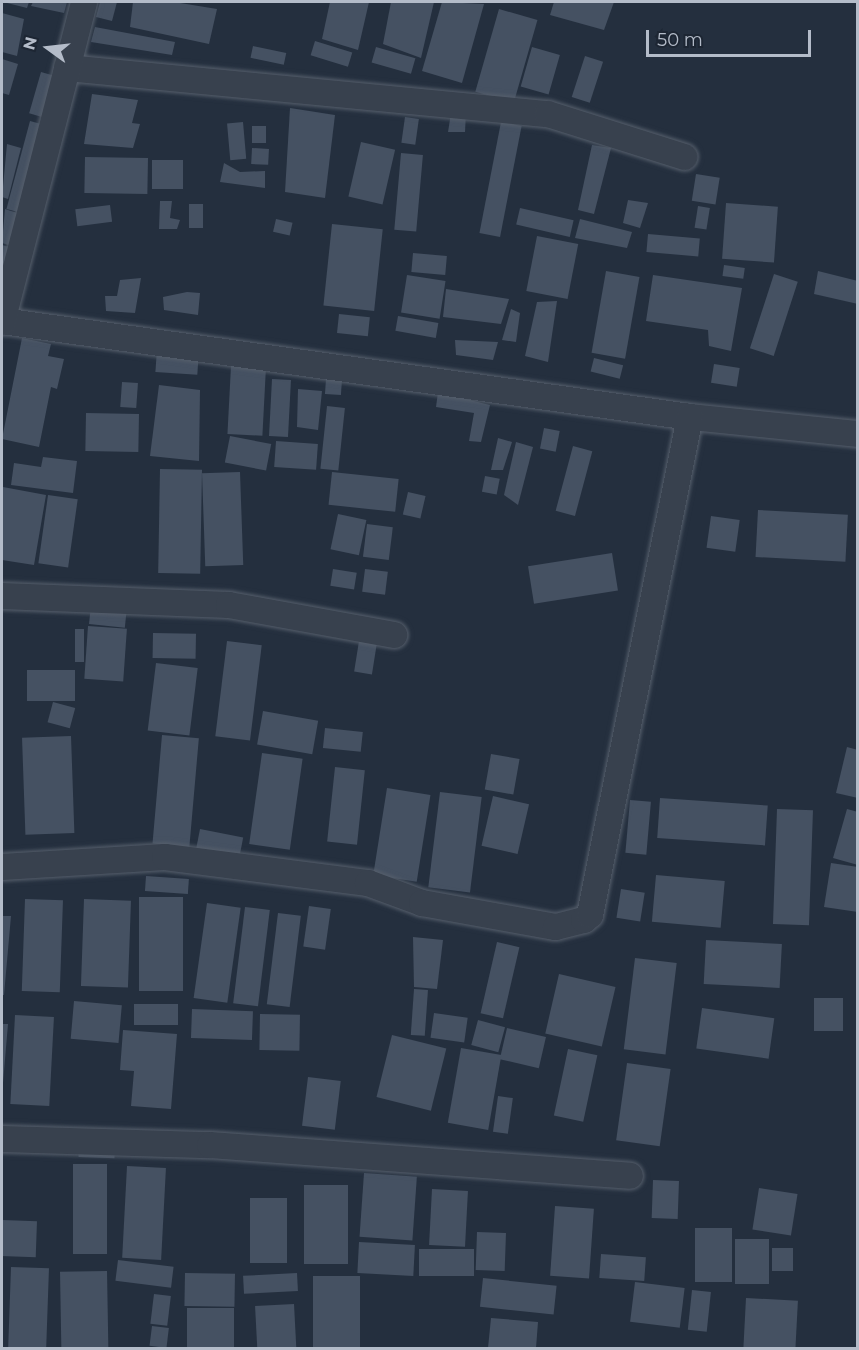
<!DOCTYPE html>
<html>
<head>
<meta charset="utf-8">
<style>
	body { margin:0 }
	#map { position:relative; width:859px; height:1350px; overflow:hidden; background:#242f3e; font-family:Montserrat,sans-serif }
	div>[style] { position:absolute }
	.building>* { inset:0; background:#455162; transform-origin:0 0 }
	.roads { filter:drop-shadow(0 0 2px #565f6c) drop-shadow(0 0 2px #565f6c) }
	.minor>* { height:26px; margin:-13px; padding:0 13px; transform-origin:13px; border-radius:13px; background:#38414e }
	span { translate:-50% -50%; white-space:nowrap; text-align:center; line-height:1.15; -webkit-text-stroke:4.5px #1d2633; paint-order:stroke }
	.frame { position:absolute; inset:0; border:3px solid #b4bcc9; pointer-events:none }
	.north { position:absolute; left:18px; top:18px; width:60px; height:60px; -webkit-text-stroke:4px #1d2633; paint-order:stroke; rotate:285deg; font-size:16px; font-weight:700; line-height:24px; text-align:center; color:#b4bcc9 }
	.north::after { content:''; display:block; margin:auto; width:21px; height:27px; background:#b4bcc9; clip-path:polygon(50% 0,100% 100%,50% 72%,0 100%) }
	.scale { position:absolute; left:646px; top:30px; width:165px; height:27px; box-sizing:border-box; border:3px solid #b4bcc9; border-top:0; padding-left:8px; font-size:18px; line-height:21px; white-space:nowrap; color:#b4bcc9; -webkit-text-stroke:4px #1d2633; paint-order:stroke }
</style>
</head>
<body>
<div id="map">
	<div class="building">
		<div style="clip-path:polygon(3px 2px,29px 2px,27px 8px)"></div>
		<div style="clip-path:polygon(33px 2px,67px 2px,64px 13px,31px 6px)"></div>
		<div style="clip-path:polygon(100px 2px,117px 2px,112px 21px,96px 17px)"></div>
		<div style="clip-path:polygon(133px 2px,174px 2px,217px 9px,209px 44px,130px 27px)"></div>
		<div style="clip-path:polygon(330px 2px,369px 2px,358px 50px,322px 39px)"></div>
		<div style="clip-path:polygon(391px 2px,434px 2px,421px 58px,383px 44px)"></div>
		<div style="clip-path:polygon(442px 2px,484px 4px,462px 83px,422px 71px)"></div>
		<div style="clip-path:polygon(554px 2px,614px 2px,604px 30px,550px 15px)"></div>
		<div style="left:499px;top:9px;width:40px;height:86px;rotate:16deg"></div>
		<div style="clip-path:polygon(2px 13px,24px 19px,17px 56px,2px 52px)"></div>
		<div style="clip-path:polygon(95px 27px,175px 42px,172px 55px,91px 42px)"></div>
		<div style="left:315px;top:41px;width:39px;height:15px;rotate:17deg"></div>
		<div style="left:253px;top:46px;width:34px;height:12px;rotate:12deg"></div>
		<div style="left:376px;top:47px;width:41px;height:16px;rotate:16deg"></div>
		<div style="left:532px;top:47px;width:29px;height:41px;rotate:16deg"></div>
		<div style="left:585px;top:56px;width:19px;height:43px;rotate:18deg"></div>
		<div style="clip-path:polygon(2px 59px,18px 64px,9px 95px,2px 93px)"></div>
		<div style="left:41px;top:72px;width:22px;height:43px;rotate:16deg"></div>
		<div style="clip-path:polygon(92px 94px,138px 100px,132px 123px,140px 124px,133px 148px,84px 144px)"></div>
		<div style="clip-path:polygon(290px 108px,335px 115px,325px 198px,285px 192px)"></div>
		<div style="clip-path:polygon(451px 113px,466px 113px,465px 132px,448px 132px)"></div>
		<div style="left:405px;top:117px;width:14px;height:26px;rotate:8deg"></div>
		<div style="left:30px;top:121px;width:20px;height:91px;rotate:15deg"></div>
		<div style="left:243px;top:122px;width:37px;height:16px;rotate:85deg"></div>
		<div style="left:501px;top:122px;width:21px;height:113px;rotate:11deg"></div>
		<div style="left:252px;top:126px;width:14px;height:17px"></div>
		<div style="left:361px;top:142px;width:35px;height:56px;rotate:13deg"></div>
		<div style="clip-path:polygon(7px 144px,21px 148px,8px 199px,2px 197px)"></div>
		<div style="clip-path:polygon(592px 145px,611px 148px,594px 214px,578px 210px)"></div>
		<div style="left:252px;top:148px;width:17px;height:16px;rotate:3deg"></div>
		<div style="left:401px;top:153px;width:22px;height:77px;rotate:5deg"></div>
		<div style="left:85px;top:157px;width:63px;height:36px;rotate:1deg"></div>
		<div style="left:152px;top:160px;width:31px;height:29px"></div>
		<div style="clip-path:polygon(224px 163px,240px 172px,265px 171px,265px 188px,220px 182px)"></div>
		<div style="left:696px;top:174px;width:24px;height:27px;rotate:9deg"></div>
		<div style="clip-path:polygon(628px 200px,648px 203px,640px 228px,623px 223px)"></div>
		<div style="clip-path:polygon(160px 201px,172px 201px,170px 218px,180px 220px,177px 229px,159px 229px)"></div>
		<div style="left:726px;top:203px;width:52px;height:56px;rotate:4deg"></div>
		<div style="left:203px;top:204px;width:24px;height:14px;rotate:90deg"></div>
		<div style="left:110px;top:205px;width:17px;height:35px;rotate:83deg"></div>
		<div style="left:698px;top:206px;width:12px;height:22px;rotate:9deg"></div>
		<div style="left:520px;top:208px;width:55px;height:17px;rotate:13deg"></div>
		<div style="clip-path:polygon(5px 209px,27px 216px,18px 248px,2px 243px)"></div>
		<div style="left:276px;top:219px;width:17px;height:13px;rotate:13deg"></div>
		<div style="clip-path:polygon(580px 219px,632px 232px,627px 248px,575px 238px)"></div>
		<div style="left:332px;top:224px;width:51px;height:82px;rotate:6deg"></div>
		<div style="left:648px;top:234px;width:52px;height:18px;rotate:5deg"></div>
		<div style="left:537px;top:236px;width:42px;height:56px;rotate:11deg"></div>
		<div style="clip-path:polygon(2px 245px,13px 248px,2px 288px)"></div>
		<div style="left:413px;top:253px;width:34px;height:19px;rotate:5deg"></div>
		<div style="left:724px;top:265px;width:21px;height:11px;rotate:8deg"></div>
		<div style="left:606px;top:271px;width:34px;height:83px;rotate:10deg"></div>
		<div style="clip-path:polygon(818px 271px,858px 281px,858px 304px,814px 294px)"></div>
		<div style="left:774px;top:274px;width:25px;height:78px;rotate:18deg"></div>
		<div style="left:407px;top:275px;width:39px;height:38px;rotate:9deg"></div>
		<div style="clip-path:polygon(653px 275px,742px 288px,731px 351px,709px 346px,708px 330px,646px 321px)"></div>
		<div style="clip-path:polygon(141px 278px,135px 313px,106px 311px,105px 296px,117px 296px,120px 280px)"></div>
		<div style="clip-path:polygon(446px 289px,509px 299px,501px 324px,443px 317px)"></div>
		<div style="clip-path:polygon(187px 292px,200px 293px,198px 315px,164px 310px,163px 297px)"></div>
		<div style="clip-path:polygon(557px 301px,548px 362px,525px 356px,537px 302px)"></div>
		<div style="clip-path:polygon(511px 309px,520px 313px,516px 342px,502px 340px)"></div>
		<div style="left:339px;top:314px;width:31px;height:19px;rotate:6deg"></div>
		<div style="left:398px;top:316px;width:41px;height:15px;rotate:10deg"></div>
		<div style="clip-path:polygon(22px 338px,51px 344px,48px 356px,64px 359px,57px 389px,51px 387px,39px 447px,2px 439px)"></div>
		<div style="clip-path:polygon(455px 340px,498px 342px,493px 360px,456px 355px)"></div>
		<div style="left:157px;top:349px;width:42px;height:23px;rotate:4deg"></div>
		<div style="left:594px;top:358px;width:30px;height:14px;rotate:14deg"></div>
		<div style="left:714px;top:364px;width:26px;height:19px;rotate:9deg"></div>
		<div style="left:231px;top:366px;width:35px;height:68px;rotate:3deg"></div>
		<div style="left:272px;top:379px;width:19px;height:57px;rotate:3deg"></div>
		<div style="left:326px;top:379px;width:16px;height:15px;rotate:4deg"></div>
		<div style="left:122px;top:382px;width:16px;height:25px;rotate:4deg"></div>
		<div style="clip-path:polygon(159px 385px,200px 390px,199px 461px,150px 456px)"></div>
		<div style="clip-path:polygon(298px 389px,322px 391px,318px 430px,297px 427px)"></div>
		<div style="clip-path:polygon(438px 392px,490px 405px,481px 442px,469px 441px,474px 413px,436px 407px)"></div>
		<div style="left:327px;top:406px;width:18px;height:63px;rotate:6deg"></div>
		<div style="left:86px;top:413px;width:53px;height:38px;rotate:1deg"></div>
		<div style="left:544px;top:428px;width:16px;height:21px;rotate:11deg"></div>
		<div style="left:230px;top:436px;width:42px;height:27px;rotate:11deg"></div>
		<div style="clip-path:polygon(498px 438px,512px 442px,503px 470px,491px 470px)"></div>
		<div style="left:276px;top:441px;width:42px;height:26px;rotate:4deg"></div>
		<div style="clip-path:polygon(516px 442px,533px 447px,518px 505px,504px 495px)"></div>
		<div style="left:573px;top:446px;width:20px;height:67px;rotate:15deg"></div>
		<div style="clip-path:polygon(43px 457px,77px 461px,73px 493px,11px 485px,14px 463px,41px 467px)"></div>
		<div style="left:160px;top:469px;width:42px;height:104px;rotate:1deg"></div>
		<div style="left:240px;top:472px;width:93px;height:38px;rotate:88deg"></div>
		<div style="left:332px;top:472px;width:67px;height:33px;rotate:6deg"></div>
		<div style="left:485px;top:476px;width:15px;height:16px;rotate:11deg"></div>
		<div style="clip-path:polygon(3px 487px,46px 495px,34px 565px,2px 560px)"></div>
		<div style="left:408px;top:492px;width:18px;height:23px;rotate:13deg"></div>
		<div style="left:48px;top:495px;width:30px;height:69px;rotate:8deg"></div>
		<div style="left:758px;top:510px;width:90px;height:47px;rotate:3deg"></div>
		<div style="left:338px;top:514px;width:29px;height:36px;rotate:12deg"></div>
		<div style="left:711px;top:516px;width:29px;height:32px;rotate:8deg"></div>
		<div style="left:367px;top:524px;width:26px;height:33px;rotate:7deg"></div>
		<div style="left:612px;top:553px;width:38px;height:85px;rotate:81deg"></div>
		<div style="left:333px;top:569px;width:24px;height:17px;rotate:9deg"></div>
		<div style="left:365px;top:569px;width:23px;height:23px;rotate:7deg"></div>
		<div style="left:91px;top:605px;width:36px;height:19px;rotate:6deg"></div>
		<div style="left:88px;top:626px;width:39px;height:53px;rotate:4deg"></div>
		<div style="left:75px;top:629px;width:9px;height:33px"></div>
		<div style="left:153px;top:633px;width:43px;height:25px;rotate:1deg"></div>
		<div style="left:227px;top:641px;width:35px;height:96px;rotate:7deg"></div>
		<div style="left:359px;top:641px;width:18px;height:31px;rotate:9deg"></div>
		<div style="left:156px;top:663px;width:42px;height:68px;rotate:7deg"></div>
		<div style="left:27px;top:670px;width:48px;height:31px"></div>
		<div style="left:53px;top:702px;width:23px;height:21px;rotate:15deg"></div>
		<div style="left:263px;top:711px;width:56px;height:34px;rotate:10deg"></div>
		<div style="left:325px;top:728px;width:38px;height:20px;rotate:6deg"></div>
		<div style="left:162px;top:735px;width:37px;height:109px;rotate:5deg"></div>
		<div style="left:71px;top:736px;width:97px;height:49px;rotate:88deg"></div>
		<div style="clip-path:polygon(847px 747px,858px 750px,858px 798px,836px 793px)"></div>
		<div style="left:262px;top:753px;width:41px;height:92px;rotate:8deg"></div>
		<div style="left:491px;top:754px;width:29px;height:36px;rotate:10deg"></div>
		<div style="left:335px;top:767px;width:30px;height:75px;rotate:6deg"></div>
		<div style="left:387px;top:788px;width:44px;height:88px;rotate:9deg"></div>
		<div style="left:440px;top:792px;width:42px;height:96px;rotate:7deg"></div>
		<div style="left:493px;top:796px;width:37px;height:51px;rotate:13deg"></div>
		<div style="left:660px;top:798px;width:108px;height:40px;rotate:4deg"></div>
		<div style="left:630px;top:800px;width:21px;height:53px;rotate:5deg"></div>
		<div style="left:777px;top:809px;width:36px;height:115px;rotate:2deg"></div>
		<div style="clip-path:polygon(847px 809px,858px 812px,858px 865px,833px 858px)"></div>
		<div style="left:200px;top:829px;width:44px;height:25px;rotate:11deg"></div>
		<div style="clip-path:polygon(831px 863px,858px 867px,858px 912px,824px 907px)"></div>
		<div style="left:656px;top:875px;width:69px;height:47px;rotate:5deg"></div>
		<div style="left:146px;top:876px;width:43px;height:15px;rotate:4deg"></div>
		<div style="left:621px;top:889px;width:24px;height:29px;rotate:9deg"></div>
		<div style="left:139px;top:897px;width:44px;height:94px"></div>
		<div style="left:25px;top:899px;width:38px;height:92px;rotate:2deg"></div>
		<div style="left:84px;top:899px;width:47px;height:87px;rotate:2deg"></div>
		<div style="left:207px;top:903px;width:34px;height:96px;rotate:8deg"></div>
		<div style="left:309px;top:906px;width:22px;height:41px;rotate:8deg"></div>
		<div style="left:245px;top:907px;width:25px;height:97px;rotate:7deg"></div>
		<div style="left:278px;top:913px;width:23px;height:92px;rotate:7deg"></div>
		<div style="clip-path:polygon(2px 916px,11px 916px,4px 995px,2px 995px)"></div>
		<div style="clip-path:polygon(413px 937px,443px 940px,437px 989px,414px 987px)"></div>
		<div style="left:706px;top:940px;width:76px;height:44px;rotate:3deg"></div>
		<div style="left:497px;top:942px;width:23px;height:73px;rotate:13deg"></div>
		<div style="left:635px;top:958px;width:42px;height:92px;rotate:7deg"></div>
		<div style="left:559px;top:974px;width:58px;height:61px;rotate:13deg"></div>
		<div style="left:414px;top:989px;width:14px;height:46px;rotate:4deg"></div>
		<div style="left:814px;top:998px;width:29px;height:33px"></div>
		<div style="left:74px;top:1001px;width:48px;height:38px;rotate:5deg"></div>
		<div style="left:134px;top:1004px;width:44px;height:21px"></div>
		<div style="left:702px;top:1008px;width:73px;height:41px;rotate:8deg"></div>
		<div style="left:192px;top:1009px;width:61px;height:29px;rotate:2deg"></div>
		<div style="left:434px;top:1013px;width:34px;height:25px;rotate:8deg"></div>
		<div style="left:260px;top:1014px;width:40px;height:36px;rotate:1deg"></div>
		<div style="left:15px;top:1015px;width:39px;height:89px;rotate:3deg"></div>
		<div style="left:478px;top:1020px;width:28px;height:26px;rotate:15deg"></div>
		<div style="clip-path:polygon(2px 1024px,8px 1024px,3px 1083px,2px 1083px)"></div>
		<div style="left:507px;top:1028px;width:40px;height:32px;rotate:13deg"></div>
		<div style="clip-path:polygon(123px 1030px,177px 1034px,171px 1109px,131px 1106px,134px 1071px,120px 1070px)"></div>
		<div style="left:392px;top:1035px;width:56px;height:64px;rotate:14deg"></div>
		<div style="left:461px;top:1048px;width:41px;height:76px;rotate:10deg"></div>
		<div style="left:568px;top:1049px;width:30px;height:68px;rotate:12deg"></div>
		<div style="left:627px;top:1063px;width:44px;height:78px;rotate:8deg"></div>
		<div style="left:308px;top:1077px;width:33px;height:49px;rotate:7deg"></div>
		<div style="left:498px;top:1096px;width:15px;height:36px;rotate:8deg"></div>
		<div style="left:79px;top:1143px;width:36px;height:14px;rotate:2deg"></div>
		<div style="left:73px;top:1164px;width:34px;height:90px"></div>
		<div style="left:127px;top:1166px;width:39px;height:92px;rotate:3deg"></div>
		<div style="left:364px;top:1173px;width:53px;height:64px;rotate:4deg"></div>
		<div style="left:653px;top:1180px;width:26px;height:38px;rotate:2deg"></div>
		<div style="left:304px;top:1185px;width:44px;height:79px"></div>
		<div style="left:759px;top:1188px;width:39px;height:42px;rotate:9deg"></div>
		<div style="left:432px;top:1189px;width:36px;height:56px;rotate:3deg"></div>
		<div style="left:250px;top:1198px;width:37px;height:65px"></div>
		<div style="left:555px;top:1206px;width:39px;height:70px;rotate:4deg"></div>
		<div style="left:2px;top:1220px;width:35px;height:36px;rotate:2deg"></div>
		<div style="left:695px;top:1228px;width:37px;height:54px"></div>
		<div style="left:477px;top:1232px;width:29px;height:38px;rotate:2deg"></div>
		<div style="left:735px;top:1239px;width:34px;height:45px"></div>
		<div style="left:359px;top:1242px;width:56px;height:31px;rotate:3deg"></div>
		<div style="left:772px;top:1248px;width:21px;height:23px"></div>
		<div style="left:419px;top:1249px;width:55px;height:27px"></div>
		<div style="left:601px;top:1254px;width:45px;height:24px;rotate:4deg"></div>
		<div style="left:118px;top:1260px;width:56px;height:21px;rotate:7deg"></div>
		<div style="left:11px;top:1267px;width:38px;height:81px;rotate:2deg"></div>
		<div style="left:107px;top:1271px;width:77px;height:47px;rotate:89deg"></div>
		<div style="left:185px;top:1273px;width:50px;height:33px;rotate:1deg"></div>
		<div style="left:297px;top:1273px;width:18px;height:54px;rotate:87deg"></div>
		<div style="left:313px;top:1276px;width:47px;height:72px"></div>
		<div style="left:483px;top:1278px;width:74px;height:29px;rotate:6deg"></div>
		<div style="left:635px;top:1282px;width:50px;height:40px;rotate:7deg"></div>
		<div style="left:692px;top:1290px;width:19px;height:40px;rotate:6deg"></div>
		<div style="left:154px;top:1294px;width:17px;height:30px;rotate:7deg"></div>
		<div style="left:746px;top:1298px;width:52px;height:50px;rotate:3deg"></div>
		<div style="left:294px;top:1304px;width:44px;height:39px;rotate:87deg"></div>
		<div style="left:187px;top:1308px;width:47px;height:40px"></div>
		<div style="clip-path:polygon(491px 1318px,538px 1322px,536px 1348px,488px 1348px)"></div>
		<div style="left:152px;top:1326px;width:17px;height:20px;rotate:7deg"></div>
	</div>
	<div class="roads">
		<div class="minor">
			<div style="left:67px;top:68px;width:483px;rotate:5.5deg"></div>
			<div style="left:548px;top:114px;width:143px;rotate:17.5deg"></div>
			<div style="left:2px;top:321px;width:695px;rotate:7.94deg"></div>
			<div style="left:690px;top:417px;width:169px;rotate:5.8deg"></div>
			<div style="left:2px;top:322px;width:330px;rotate:-75.6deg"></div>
			<div style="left:2px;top:596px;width:227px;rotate:2.3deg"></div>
			<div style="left:229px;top:605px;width:168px;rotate:10.3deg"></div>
			<div style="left:2px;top:867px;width:163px;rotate:-3.5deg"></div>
			<div style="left:165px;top:857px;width:205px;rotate:7.3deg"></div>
			<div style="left:368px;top:883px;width:58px;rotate:20.3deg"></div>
			<div style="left:422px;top:903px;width:136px;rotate:10.2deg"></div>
			<div style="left:556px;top:927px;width:29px;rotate:-14deg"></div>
			<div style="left:584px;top:920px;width:8px;rotate:-40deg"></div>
			<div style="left:590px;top:915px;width:508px;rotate:-78.65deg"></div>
			<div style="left:2px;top:1139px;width:208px;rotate:1.7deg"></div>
			<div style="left:210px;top:1145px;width:421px;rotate:4.2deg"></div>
		</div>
	</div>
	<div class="frame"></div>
	<div class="north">N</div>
	<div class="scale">50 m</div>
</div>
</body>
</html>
